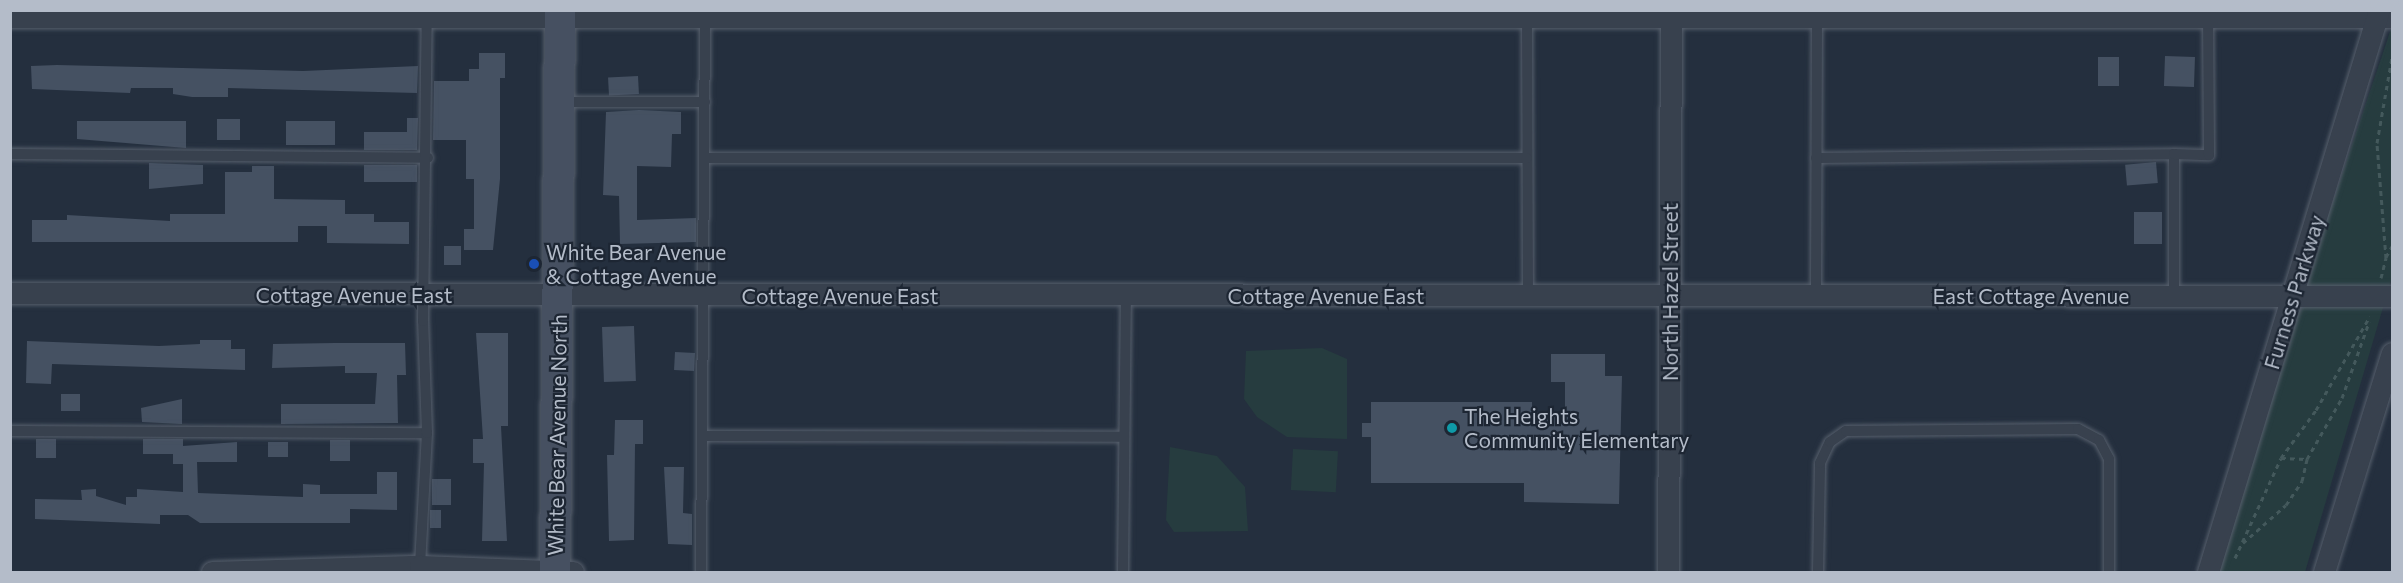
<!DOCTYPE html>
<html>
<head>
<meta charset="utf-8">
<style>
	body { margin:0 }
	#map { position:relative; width:2403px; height:583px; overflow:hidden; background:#242f3e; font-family:Commissioner,sans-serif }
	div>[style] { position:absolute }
	.green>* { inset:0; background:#263c3f; transform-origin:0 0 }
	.building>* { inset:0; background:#455162; transform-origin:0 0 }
	.path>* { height:3px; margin-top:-1.5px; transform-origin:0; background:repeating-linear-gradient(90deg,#44595c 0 4.5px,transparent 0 9px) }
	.roads { filter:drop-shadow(0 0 2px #565f6c) drop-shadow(0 0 2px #565f6c) }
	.lane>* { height:10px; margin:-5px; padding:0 5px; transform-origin:5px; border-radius:5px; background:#38414e }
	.street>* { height:21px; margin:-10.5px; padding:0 10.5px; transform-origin:10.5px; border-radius:10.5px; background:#38414e }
	.secondary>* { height:30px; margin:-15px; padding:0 15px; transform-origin:15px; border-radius:15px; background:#465061 }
	.dots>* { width:16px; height:16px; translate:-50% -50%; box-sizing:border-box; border:3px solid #1d2633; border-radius:50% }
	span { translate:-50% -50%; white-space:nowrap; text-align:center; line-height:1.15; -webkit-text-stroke:4.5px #1d2633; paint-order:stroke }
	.poi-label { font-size:21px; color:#b4bcc9 }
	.left { translate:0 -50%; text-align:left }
	.street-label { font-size:21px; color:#b4bcc9 }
	.frame { position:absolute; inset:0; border:12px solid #b4bcc9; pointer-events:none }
</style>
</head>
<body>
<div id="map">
	<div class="green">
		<div style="clip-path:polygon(2392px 26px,2392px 277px,2305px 572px,2208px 572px)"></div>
		<div style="clip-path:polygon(1322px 348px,1347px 359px,1347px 439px,1287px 437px,1257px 417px,1244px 399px,1246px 351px)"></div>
		<div style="clip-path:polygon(1170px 447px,1217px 456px,1245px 487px,1248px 531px,1174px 532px,1166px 520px)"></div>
		<div style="left:1293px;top:449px;width:45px;height:41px;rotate:3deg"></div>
	</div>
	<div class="building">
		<div style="clip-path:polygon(479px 53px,505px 53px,505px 78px,500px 78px,500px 179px,493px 250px,464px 250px,464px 229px,474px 229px,474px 179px,466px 179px,466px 140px,433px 140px,434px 81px,469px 81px,469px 69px,479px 69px)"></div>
		<div style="left:2165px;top:56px;width:30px;height:30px;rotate:2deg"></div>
		<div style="left:2119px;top:57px;width:29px;height:21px;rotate:90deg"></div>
		<div style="clip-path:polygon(57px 65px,303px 71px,418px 66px,417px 93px,228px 88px,228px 97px,192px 97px,173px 94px,173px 88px,131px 88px,130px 93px,32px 89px,31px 66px)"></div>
		<div style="left:638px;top:76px;width:18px;height:30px;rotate:87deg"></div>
		<div style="clip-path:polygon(639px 110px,681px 112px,681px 134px,672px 134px,671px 167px,637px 166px,637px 220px,696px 218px,696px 242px,620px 244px,619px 196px,603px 195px,606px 112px)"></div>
		<div style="clip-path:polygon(407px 118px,418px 118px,417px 150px,364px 150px,364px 132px,407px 132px)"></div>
		<div style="left:217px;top:119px;width:23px;height:21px"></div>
		<div style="clip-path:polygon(77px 121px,186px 121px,186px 148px,77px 139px)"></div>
		<div style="left:335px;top:121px;width:24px;height:49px;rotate:90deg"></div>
		<div style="left:2156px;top:162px;width:21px;height:31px;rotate:85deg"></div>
		<div style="clip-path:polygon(149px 163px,203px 165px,203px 184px,149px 189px)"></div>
		<div style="left:364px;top:165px;width:53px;height:17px"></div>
		<div style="clip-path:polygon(252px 166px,274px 166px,274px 199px,345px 200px,345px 214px,374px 214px,374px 222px,409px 222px,409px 244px,327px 243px,327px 226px,298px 226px,298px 242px,32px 242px,32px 220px,67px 220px,67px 215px,170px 221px,170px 214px,225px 214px,225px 172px,252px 172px)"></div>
		<div style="left:2134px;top:212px;width:28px;height:32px"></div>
		<div style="left:444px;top:246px;width:17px;height:19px"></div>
		<div style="left:634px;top:326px;width:55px;height:32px;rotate:88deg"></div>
		<div style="clip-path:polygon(476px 333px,508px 333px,508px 426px,501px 426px,507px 541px,482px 541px,484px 463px,473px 463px,473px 439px,483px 439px)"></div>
		<div style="clip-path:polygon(200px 340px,231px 340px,231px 349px,245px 349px,245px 370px,52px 364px,51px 384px,26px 383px,27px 341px,159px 346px,200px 344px)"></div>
		<div style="clip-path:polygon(335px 343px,405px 343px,406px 375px,397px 375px,398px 423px,281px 424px,281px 404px,375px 404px,377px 373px,345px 373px,345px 366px,272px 368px,273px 344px)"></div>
		<div style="left:675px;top:352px;width:20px;height:18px;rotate:3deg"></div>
		<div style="clip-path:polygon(1551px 354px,1605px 354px,1605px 376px,1622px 376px,1619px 504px,1524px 502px,1524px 483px,1371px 483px,1371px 437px,1362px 437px,1362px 423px,1371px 423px,1371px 402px,1532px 402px,1532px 412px,1565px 413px,1565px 382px,1551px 382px)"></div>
		<div style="left:61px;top:394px;width:19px;height:17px"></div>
		<div style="clip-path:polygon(182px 399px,182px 424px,142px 422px,141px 408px)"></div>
		<div style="clip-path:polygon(615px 420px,643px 420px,643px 444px,635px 444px,634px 540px,609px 541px,607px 455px,614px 455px)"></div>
		<div style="left:36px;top:439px;width:20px;height:19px"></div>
		<div style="clip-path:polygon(143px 439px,183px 439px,183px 446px,237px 442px,237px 462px,197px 462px,198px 493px,303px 497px,303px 484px,320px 485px,320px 494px,377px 494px,377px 472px,397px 472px,397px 510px,350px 509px,350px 523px,200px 523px,188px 515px,160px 515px,160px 524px,35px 519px,35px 499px,82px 500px,81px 490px,96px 489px,96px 496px,126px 505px,126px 497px,137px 497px,137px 489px,183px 492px,183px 464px,173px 464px,173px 454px,143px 454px)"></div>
		<div style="left:330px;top:440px;width:20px;height:21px"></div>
		<div style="left:268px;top:442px;width:20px;height:15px"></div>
		<div style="clip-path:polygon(664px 467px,684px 467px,683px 513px,692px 514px,692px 545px,668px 544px)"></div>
		<div style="left:432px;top:479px;width:19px;height:26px"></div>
		<div style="left:430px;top:510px;width:11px;height:18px"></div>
	</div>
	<div class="path">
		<div style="left:2386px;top:257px;width:13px;rotate:-61deg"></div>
		<div style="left:2381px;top:278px;width:21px;rotate:-76deg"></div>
		<div style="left:2386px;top:258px;width:115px;rotate:-94.5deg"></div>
		<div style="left:2377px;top:143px;width:87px;rotate:-80.1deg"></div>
		<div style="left:2281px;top:458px;width:26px;rotate:2deg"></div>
		<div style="left:2243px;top:543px;width:57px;rotate:-41.5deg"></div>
		<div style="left:2286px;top:505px;width:29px;rotate:-56deg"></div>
		<div style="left:2302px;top:481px;width:23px;rotate:-77deg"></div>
		<div style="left:2307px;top:459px;width:70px;rotate:-60.2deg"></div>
		<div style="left:2342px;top:398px;width:81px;rotate:-70.4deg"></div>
		<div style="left:2235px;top:558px;width:110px;rotate:-65.3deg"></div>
		<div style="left:2281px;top:458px;width:59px;rotate:-53.9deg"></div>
		<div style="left:2316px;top:410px;width:108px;rotate:-60.1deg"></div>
	</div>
	<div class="roads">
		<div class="lane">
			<div style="left:1527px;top:14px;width:281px;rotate:89.8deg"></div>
			<div style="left:560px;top:102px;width:145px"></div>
			<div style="left:10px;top:154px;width:418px;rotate:0.5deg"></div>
			<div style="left:705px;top:158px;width:822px"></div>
			<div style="left:1816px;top:158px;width:358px;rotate:-0.6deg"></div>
			<div style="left:2174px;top:296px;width:142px;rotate:-90deg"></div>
			<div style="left:2174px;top:154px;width:35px;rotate:2deg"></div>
			<div style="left:2209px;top:155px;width:138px;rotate:-90.4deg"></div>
			<div style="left:1816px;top:297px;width:282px;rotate:-89.8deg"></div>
			<div style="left:10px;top:431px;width:417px;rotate:0.3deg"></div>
			<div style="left:703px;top:436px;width:421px;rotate:0.1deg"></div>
			<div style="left:420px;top:566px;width:133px;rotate:-87deg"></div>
			<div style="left:427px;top:433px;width:112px;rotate:-92deg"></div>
			<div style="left:423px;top:321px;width:307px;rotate:-89.3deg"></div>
			<div style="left:701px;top:572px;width:558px;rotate:-89.59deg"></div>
			<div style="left:1123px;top:572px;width:276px;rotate:-89.4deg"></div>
			<div style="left:1818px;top:572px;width:109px;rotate:-88.9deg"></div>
			<div style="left:1820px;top:463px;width:23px;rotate:-65deg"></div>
			<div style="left:1830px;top:442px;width:19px;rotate:-35deg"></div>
			<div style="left:1846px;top:431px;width:232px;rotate:-0.5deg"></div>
			<div style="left:2078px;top:429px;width:24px;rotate:28deg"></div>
			<div style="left:2099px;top:440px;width:21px;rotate:62deg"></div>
			<div style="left:2109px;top:459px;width:113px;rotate:90deg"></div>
		</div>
		<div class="street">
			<div style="left:10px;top:17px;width:2382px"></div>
			<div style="left:10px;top:293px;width:2382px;rotate:0.07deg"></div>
			<div style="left:212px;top:572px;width:208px;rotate:-1.7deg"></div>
			<div style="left:420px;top:566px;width:153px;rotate:2.2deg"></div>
			<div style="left:1668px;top:572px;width:562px;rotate:-89.69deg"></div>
			<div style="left:2208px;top:572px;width:587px;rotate:-73.08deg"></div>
			<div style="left:2324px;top:572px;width:229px;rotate:-72.8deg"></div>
		</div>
		<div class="secondary">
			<div style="left:555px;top:572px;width:562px;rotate:-89.49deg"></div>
		</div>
	</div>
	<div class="dots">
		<div style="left:534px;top:264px;background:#1a4fb4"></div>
		<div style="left:1452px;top:428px;background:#0f9aa8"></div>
	</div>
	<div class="poi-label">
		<span class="left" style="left:546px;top:264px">White Bear Avenue<br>&amp; Cottage Avenue</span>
		<span class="left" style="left:1464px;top:428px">The Heights<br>Community Elementary</span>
	</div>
	<div class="street-label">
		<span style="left:1670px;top:292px;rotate:-90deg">North Hazel Street</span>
		<span style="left:2294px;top:292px;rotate:-73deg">Furness Parkway</span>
		<span style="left:354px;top:295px">Cottage Avenue East</span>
		<span style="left:840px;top:296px">Cottage Avenue East</span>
		<span style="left:1326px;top:296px">Cottage Avenue East</span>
		<span style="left:2031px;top:296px">East Cottage Avenue</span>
		<span style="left:557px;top:435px;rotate:-89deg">White Bear Avenue North</span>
	</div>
	<div class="frame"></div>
</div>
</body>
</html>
